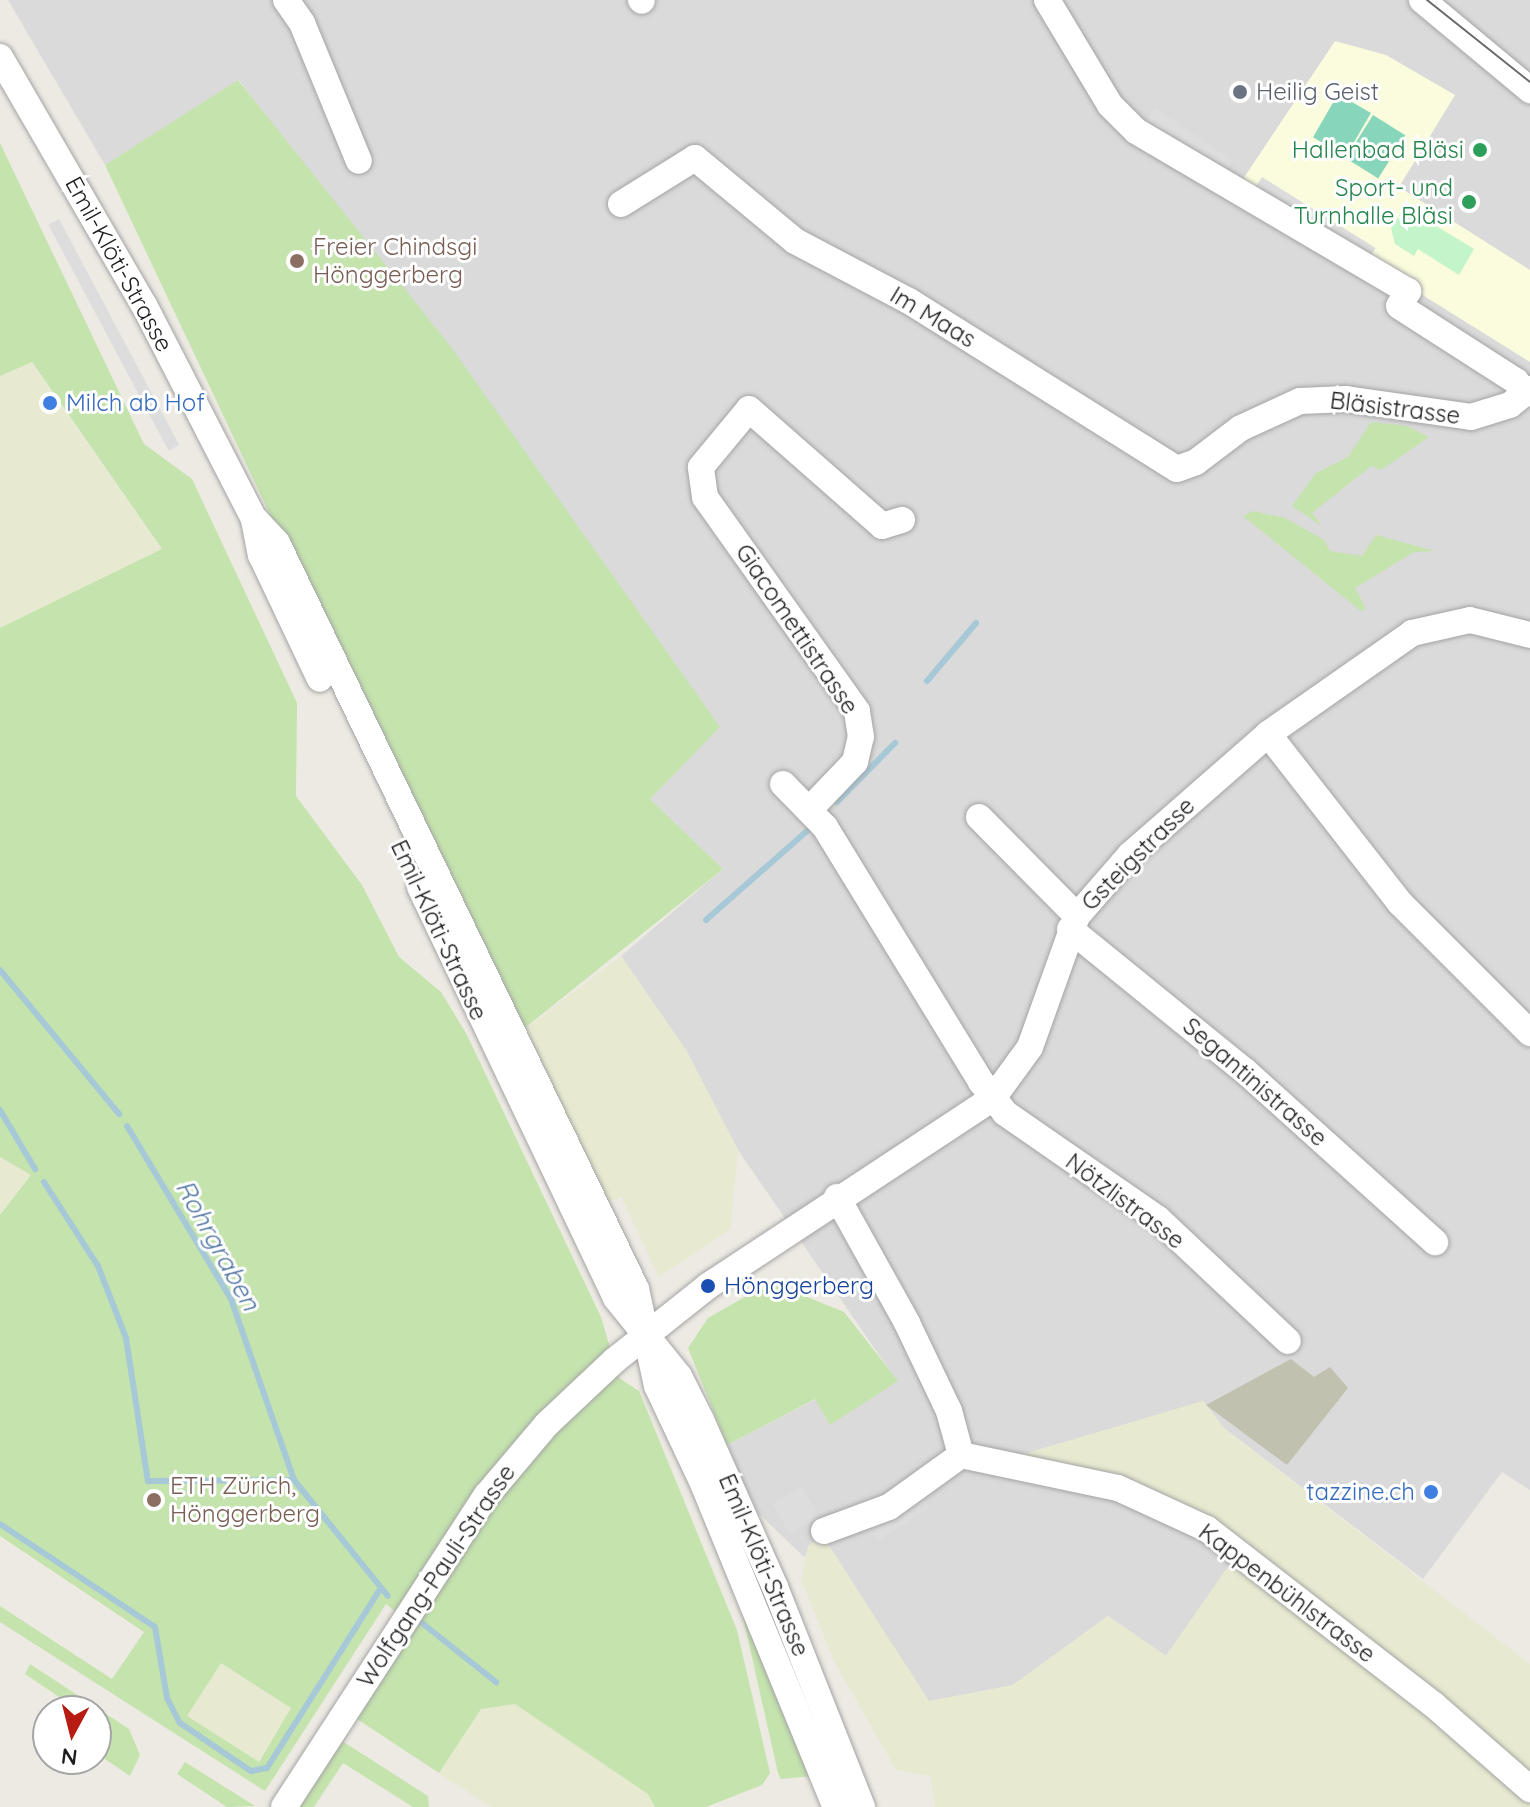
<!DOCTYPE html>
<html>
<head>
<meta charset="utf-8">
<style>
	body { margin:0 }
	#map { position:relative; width:1530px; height:1807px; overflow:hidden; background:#edeae3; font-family:Quicksand,sans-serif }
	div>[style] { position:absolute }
	.residential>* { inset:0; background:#dadada }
	.education>* { inset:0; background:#fafcdd }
	.construction>* { inset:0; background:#c0c1af }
	.farmland>* { inset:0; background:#e7ead0; transform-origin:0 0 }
	.grass>* { inset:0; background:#c4e3ad }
	.park>* { inset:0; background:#c3f4ca }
	.pitch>* { inset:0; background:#87d6bc; transform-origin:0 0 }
	.parking>* { inset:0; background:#ddd; transform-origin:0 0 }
	.stream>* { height:6px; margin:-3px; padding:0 3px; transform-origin:3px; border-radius:3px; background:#a7c9d7 }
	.roads { filter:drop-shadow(0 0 2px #a4a4a4) drop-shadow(0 0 2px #a4a4a4) }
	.minor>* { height:26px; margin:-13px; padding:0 13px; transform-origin:13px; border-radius:13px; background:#fff }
	.tram>* { height:2px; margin:-1px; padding:0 1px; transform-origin:1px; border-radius:1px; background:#6b6b6b }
	.dots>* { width:22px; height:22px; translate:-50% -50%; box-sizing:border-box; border:4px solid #fff; border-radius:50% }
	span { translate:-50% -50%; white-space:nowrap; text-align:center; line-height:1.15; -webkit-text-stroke:6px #fff; paint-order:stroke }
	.worship-label { font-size:24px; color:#5b616d }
	.left { translate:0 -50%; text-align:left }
	.leisure-label { font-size:24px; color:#27864d }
	.right { translate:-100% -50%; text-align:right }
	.education-label { font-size:24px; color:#785e54 }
	.street-label { font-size:24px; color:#1d1d1d }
	.shop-label { font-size:24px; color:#366cbe }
	.transit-label { font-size:24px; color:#164399 }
	.water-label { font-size:26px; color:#5276a3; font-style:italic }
	.north { position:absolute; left:32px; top:1695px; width:80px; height:80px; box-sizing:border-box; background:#fff; border:2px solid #a5a5a5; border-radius:50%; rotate:187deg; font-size:22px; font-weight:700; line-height:32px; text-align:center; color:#1d1d1d }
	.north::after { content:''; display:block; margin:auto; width:28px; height:36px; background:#b81b11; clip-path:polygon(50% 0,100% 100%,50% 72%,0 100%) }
</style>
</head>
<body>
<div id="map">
	<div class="residential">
		<div style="clip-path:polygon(8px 0,1530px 0,1530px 1490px,1502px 1472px,1423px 1579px,1224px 1428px,1203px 1401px,1241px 1548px,1166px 1656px,1108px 1616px,1013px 1685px,929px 1702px,822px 1535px,804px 1557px,758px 1513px,727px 1445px,816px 1399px,830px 1425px,897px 1381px,738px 1150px,686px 1050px,621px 956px,723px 869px,650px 799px,719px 727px,239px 80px,105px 165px)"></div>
	</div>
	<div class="education">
		<div style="clip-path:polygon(1335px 41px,1386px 55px,1455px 95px,1399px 187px,1530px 270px,1530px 362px,1241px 182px)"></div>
	</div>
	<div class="construction">
		<div style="clip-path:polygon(1291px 1359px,1314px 1377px,1330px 1367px,1348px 1388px,1287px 1465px,1206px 1405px)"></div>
	</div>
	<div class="farmland">
		<div style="clip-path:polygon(31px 362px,162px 550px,0 628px,0 376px)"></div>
		<div style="clip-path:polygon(621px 956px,686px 1050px,738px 1150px,730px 1230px,659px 1277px,621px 1197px,602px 1205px,516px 1035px)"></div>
		<div style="clip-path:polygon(0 1157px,32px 1175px,0 1215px)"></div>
		<div style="clip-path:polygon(1203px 1401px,1224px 1428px,1530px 1664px,1530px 1807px,935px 1807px,930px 1776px,896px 1770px,834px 1661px,801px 1579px,808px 1546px,822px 1535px,929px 1701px,1013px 1685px,1108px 1616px,1166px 1656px,1241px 1548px,1020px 1455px)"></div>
		<div style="left:221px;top:1662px;width:85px;height:64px;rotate:33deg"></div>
		<div style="clip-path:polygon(516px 1704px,649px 1794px,655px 1807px,491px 1807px,439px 1773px,481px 1709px)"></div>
	</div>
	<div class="grass">
		<div style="clip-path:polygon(238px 80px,451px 347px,720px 727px,650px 799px,723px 869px,516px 1035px,105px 165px)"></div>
		<div style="clip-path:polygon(evenodd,0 143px,144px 444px,192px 479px,297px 703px,296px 796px,362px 885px,399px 957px,441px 992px,467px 1035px,601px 1317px,619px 1378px,639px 1391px,737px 1630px,770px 1773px,762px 1785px,706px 1807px,655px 1807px,648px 1794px,515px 1704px,481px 1709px,439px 1773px,354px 1717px,413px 1626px,386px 1604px,265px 1791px,0 1622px,0 1606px,112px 1679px,144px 1632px,0 1536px,0 1215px,31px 1175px,0 1157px,0 628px,162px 549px,32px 362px,0 376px,0 143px,221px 1663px,291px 1708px,259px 1762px,187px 1716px,221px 1663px)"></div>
		<div style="clip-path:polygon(1371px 422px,1407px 426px,1429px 437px,1381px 470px,1371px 466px,1312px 513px,1322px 526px,1292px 506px,1316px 473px,1348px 457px)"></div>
		<div style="clip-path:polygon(1253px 511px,1285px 518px,1324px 540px,1330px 551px,1362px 556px,1376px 535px,1435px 551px,1414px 552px,1355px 588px,1365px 607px,1362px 612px,1243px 516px)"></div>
		<div style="clip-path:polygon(780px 1286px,844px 1312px,898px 1381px,830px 1425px,815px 1399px,727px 1445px,688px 1348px,708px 1318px,757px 1290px)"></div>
		<div style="clip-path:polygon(740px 1604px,813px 1776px,781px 1779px,778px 1773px)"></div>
		<div style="clip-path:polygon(30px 1664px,129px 1729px,140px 1755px,130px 1776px,96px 1753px,96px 1711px,80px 1711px,25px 1674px)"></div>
		<div style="clip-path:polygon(339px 1739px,428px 1796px,429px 1807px,413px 1807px,343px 1763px,314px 1807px,295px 1807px)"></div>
		<div style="clip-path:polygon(185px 1762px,255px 1806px,227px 1807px,177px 1774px)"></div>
	</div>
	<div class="park">
		<div style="clip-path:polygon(1405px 207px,1474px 249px,1459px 275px,1418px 249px,1414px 256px,1395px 244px,1391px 228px)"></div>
	</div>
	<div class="pitch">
		<div style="left:1338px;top:94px;width:38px;height:50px;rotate:30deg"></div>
		<div style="left:1373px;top:115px;width:38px;height:51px;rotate:32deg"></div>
	</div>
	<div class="parking">
		<div style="left:1155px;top:108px;width:94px;height:18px;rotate:34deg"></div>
		<div style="left:1262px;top:177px;width:134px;height:13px;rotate:32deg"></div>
		<div style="left:59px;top:219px;width:256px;height:12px;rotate:62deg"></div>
		<div style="left:802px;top:1487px;width:35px;height:34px;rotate:61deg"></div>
		<div style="clip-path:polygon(922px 1492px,929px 1508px,879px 1540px,867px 1520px)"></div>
	</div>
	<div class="stream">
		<div style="left:927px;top:681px;width:76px;rotate:-49.8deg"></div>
		<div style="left:837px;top:802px;width:83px;rotate:-45.5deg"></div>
		<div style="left:706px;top:920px;width:136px;rotate:-41.4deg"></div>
		<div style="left:0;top:970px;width:187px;rotate:50.4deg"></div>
		<div style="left:0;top:1110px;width:69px;rotate:59.3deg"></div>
		<div style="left:127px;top:1126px;width:202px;rotate:59deg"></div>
		<div style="left:231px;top:1299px;width:192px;rotate:70.8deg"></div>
		<div style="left:294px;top:1480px;width:149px;rotate:51deg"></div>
		<div style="left:44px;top:1182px;width:100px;rotate:57.3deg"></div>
		<div style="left:98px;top:1266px;width:77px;rotate:68.7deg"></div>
		<div style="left:126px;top:1338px;width:145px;rotate:81.3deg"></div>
		<div style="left:148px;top:1481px;width:146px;rotate:-0.4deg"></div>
		<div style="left:0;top:1524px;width:186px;rotate:33.6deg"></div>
		<div style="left:155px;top:1627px;width:72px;rotate:80.4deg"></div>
		<div style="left:167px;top:1698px;width:28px;rotate:63deg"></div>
		<div style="left:180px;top:1723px;width:86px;rotate:34.1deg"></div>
		<div style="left:251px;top:1771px;width:16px;rotate:-11deg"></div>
		<div style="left:267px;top:1768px;width:212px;rotate:-57.7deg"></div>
		<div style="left:422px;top:1623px;width:95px;rotate:38.6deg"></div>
	</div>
	<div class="roads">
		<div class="minor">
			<div style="left:286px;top:0;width:28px;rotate:55deg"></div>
			<div style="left:302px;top:23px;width:149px;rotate:67.6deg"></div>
			<div style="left:641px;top:0;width:1px;rotate:45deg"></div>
			<div style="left:1047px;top:0;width:122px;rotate:59deg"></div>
			<div style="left:1110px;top:105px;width:37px;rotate:45deg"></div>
			<div style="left:1136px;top:131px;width:316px;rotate:30.5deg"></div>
			<div style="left:1408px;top:291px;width:17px;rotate:121deg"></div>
			<div style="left:1399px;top:306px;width:139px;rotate:32.7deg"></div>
			<div style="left:1516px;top:381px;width:16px;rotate:55deg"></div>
			<div style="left:1422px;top:0;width:141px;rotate:39.8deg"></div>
			<div style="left:0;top:57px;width:287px;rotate:59.9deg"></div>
			<div style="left:144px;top:305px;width:238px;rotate:62.8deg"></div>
			<div style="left:253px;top:517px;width:35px;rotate:47deg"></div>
			<div style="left:277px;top:543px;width:828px;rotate:64.3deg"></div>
			<div style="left:636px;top:1289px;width:99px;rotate:77.8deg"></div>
			<div style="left:657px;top:1386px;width:105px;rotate:64.7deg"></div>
			<div style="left:702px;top:1481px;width:352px;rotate:67.7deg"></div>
			<div style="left:621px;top:204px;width:87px;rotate:-31.9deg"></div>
			<div style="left:695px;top:158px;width:130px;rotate:39.7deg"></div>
			<div style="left:795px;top:241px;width:129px;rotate:27.8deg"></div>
			<div style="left:909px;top:301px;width:316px;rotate:32.1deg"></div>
			<div style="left:1177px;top:469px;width:20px;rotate:-20deg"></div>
			<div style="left:1196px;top:462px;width:56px;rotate:-37.1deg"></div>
			<div style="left:1241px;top:428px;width:65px;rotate:-24.6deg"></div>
			<div style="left:1300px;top:401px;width:46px;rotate:-2.5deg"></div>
			<div style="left:1346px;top:399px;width:126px;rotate:8.2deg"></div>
			<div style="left:1471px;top:417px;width:41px;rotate:-17.1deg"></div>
			<div style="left:1510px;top:405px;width:26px;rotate:-39deg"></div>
			<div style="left:254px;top:520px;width:36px;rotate:79deg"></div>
			<div style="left:261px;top:555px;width:137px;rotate:64.6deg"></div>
			<div style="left:1268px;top:734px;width:214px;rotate:52deg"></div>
			<div style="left:1400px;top:903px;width:184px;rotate:45deg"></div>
			<div style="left:783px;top:784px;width:60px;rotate:45.7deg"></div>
			<div style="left:825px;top:827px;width:299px;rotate:58.5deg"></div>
			<div style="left:981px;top:1082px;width:39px;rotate:52deg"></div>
			<div style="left:1005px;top:1113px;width:186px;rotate:34.7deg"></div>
			<div style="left:1158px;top:1219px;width:178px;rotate:43.2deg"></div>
			<div style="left:809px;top:810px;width:66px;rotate:-46.2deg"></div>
			<div style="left:855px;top:762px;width:26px;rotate:-77deg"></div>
			<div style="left:861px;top:737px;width:26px;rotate:-99deg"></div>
			<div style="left:857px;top:711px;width:262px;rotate:-125.4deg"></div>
			<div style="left:705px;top:497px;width:30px;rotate:-98deg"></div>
			<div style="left:701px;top:467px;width:75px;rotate:-50.4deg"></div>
			<div style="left:749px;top:409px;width:177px;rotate:41.3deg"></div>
			<div style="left:882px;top:526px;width:21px;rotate:-17deg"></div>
			<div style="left:979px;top:817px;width:139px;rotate:45.3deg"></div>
			<div style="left:420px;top:887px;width:455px;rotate:64.5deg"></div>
			<div style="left:616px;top:1298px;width:100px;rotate:51.1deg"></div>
			<div style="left:679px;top:1376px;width:49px;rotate:63.4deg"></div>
			<div style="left:701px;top:1420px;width:183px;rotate:66.1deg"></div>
			<div style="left:775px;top:1587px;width:237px;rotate:68.4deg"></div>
			<div style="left:1070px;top:929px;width:225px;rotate:39.1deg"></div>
			<div style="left:1245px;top:1071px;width:256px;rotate:42deg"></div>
			<div style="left:837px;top:1197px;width:144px;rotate:60.9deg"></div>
			<div style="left:907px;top:1323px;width:98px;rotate:64.5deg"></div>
			<div style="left:949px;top:1411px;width:46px;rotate:74.7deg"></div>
			<div style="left:961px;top:1455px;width:160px;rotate:11.9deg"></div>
			<div style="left:1118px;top:1488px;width:98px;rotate:24.7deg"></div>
			<div style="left:1207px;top:1529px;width:287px;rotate:37.8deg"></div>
			<div style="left:1434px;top:1705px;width:128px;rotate:41.2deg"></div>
			<div style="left:824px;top:1531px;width:69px;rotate:-20.3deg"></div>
			<div style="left:889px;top:1507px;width:89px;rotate:-35.8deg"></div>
			<div style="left:284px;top:1807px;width:372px;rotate:-57deg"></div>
			<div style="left:487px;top:1495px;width:93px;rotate:-49.8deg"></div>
			<div style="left:547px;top:1424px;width:93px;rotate:-43.3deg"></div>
			<div style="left:615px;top:1360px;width:119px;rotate:-38.5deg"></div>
			<div style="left:708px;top:1286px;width:341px;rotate:-33.4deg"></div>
			<div style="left:993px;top:1098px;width:63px;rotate:-54deg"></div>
			<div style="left:1030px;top:1047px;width:139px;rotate:-70.3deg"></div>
			<div style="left:1077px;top:916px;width:81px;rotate:-49deg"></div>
			<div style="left:1130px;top:855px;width:184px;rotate:-41.2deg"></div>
			<div style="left:1268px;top:734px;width:176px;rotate:-35deg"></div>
			<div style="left:1412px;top:633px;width:59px;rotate:-12.6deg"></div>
			<div style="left:1470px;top:620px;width:62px;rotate:14deg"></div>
		</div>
	</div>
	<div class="tram">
		<div style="left:1427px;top:0;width:132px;rotate:38.5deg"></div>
	</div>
	<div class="dots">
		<div style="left:1240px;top:92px;background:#6b7280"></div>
		<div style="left:1480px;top:150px;background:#2e9e5b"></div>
		<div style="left:1469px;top:202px;background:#2e9e5b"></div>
		<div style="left:297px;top:261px;background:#8d6e63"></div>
		<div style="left:50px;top:403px;background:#3f7fe0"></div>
		<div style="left:708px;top:1286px;background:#1a4fb4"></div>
		<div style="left:1431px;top:1492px;background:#3f7fe0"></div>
		<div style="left:154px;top:1500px;background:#8d6e63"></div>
	</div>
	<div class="worship-label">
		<span class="left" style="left:1256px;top:92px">Heilig Geist</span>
	</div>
	<div class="leisure-label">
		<span class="right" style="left:1464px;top:150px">Hallenbad Bläsi</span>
		<span class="right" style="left:1453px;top:202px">Sport- und<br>Turnhalle Bläsi</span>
	</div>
	<div class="education-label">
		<span class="left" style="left:313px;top:261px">Freier Chindsgi<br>Hönggerberg</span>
		<span class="left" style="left:170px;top:1500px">ETH Zürich,<br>Hönggerberg</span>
	</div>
	<div class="street-label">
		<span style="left:119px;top:264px;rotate:61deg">Emil-Klöti-Strasse</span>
		<span style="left:933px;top:317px;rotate:31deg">Im Maas</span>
		<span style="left:1395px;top:408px;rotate:7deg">Bläsistrasse</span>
		<span style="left:797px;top:629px;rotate:56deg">Giacomettistrasse</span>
		<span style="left:1138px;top:854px;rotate:-45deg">Gsteigstrasse</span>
		<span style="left:439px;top:930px;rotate:65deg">Emil-Klöti-Strasse</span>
		<span style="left:1255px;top:1082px;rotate:41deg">Segantinistrasse</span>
		<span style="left:1125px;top:1201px;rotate:37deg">Nötzlistrasse</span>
		<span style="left:764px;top:1565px;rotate:67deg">Emil-Klöti-Strasse</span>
		<span style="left:436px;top:1576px;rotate:-56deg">Wolfgang-Pauli-Strasse</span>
		<span style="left:1287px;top:1593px;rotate:37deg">Kappenbühlstrasse</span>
	</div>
	<div class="shop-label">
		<span class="left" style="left:66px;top:403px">Milch ab Hof</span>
		<span class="right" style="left:1415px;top:1492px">tazzine.ch</span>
	</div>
	<div class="transit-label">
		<span class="left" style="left:724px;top:1286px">Hönggerberg</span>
	</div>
	<div class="water-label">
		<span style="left:218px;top:1245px;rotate:61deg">Rohrgraben</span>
	</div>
	<div class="north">N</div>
</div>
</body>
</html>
